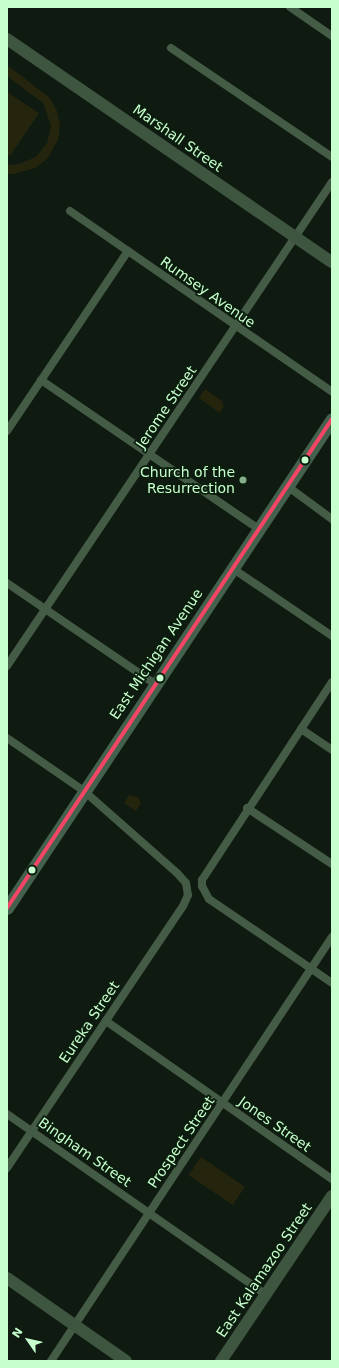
<!DOCTYPE html>
<html>
<head>
<meta charset="utf-8">
<style>
	body { margin:0 }
	#map { position:relative; width:339px; height:1368px; overflow:hidden; background:#0f1a11; font-family:"DejaVu Sans",sans-serif }
	div>[style] { position:absolute }
	.green>* { inset:0; background:#25250e; transform-origin:0 0 }
	.street>* { height:8px; margin:-4px; padding:0 4px; transform-origin:4px; border-radius:4px; background:#445b45 }
	.secondary>* { height:12px; margin:-6px; padding:0 6px; transform-origin:6px; border-radius:6px; background:#3e5640 }
	.primary>* { height:13px; margin:-6.5px; padding:0 6.5px; transform-origin:6.5px; border-radius:6.5px; background:#43614d }
	.bus-1>* { height:4px; margin:-2px; padding:0 2px; transform-origin:2px; border-radius:2px; background:#f34667 }
	.dots>* { width:11px; height:11px; translate:-50% -50%; box-sizing:border-box; border:2px solid #0b1e0e; border-radius:50% }
	span { translate:-50% -50%; white-space:nowrap; text-align:center; line-height:1.15; -webkit-text-stroke:3.5px #0b1e0e; paint-order:stroke }
	.street-label { font-size:14px; color:#c8ffce }
	.poi-label { font-size:14px; color:#c8ffce }
	.right { translate:-100% -50%; text-align:right }
	.frame { position:absolute; inset:0; border:8px solid #c8ffce; pointer-events:none }
	.north { position:absolute; left:8px; top:1320px; width:40px; height:40px; -webkit-text-stroke:3px #0b1e0e; paint-order:stroke; rotate:304deg; font-size:11px; font-weight:700; line-height:16px; text-align:center; color:#c8ffce }
	.north::after { content:''; display:block; margin:auto; width:14px; height:18px; background:#c8ffce; clip-path:polygon(50% 0,100% 100%,50% 72%,0 100%) }
</style>
</head>
<body>
<div id="map">
	<div class="green">
		<div style="clip-path:polygon(7px 65px,50px 98px,57px 111px,60px 125px,58px 140px,47px 159px,35px 168px,14px 174px,7px 174px,7px 165px,19px 164px,36px 157px,47px 143px,51px 126px,43px 103px,7px 76px)"></div>
		<div style="clip-path:polygon(7px 92px,39px 113px,10px 156px,7px 154px)"></div>
		<div style="clip-path:polygon(205px 389px,223px 402px,222px 404px,224px 406px,220px 413px,199px 398px)"></div>
		<div style="clip-path:polygon(129px 795px,138px 797px,141px 803px,136px 811px,124px 803px)"></div>
		<div style="left:201px;top:1157px;width:53px;height:22px;rotate:34deg"></div>
	</div>
	<div class="street">
		<div style="left:290px;top:7px;width:51px;rotate:34.6deg"></div>
		<div style="left:171px;top:48px;width:194px;rotate:34.1deg"></div>
		<div style="left:70px;top:211px;width:318px;rotate:34.6deg"></div>
		<div style="left:41px;top:380px;width:264px;rotate:34.4deg"></div>
		<div style="left:7px;top:431px;width:217px;rotate:-56.1deg"></div>
		<div style="left:287px;top:486px;width:56px;rotate:36.3deg"></div>
		<div style="left:232px;top:568px;width:121px;rotate:34.2deg"></div>
		<div style="left:7px;top:583px;width:179px;rotate:34.3deg"></div>
		<div style="left:7px;top:666px;width:583px;rotate:-56.12deg"></div>
		<div style="left:332px;top:682px;width:237px;rotate:123.3deg"></div>
		<div style="left:202px;top:880px;width:6px;rotate:90deg"></div>
		<div style="left:202px;top:886px;width:15px;rotate:62deg"></div>
		<div style="left:209px;top:899px;width:149px;rotate:34.3deg"></div>
		<div style="left:301px;top:729px;width:37px;rotate:34deg"></div>
		<div style="left:7px;top:738px;width:93px;rotate:34.5deg"></div>
		<div style="left:84px;top:791px;width:124px;rotate:41.4deg"></div>
		<div style="left:177px;top:873px;width:13px;rotate:48deg"></div>
		<div style="left:186px;top:883px;width:12px;rotate:81deg"></div>
		<div style="left:188px;top:895px;width:12px;rotate:114deg"></div>
		<div style="left:183px;top:906px;width:316px;rotate:123.9deg"></div>
		<div style="left:247px;top:808px;width:102px;rotate:33.4deg"></div>
		<div style="left:106px;top:1021px;width:276px;rotate:35deg"></div>
		<div style="left:7px;top:1114px;width:315px;rotate:34.9deg"></div>
		<div style="left:51px;top:1361px;width:509px;rotate:-56.47deg"></div>
	</div>
	<div class="secondary">
		<div style="left:7px;top:39px;width:394px;rotate:34.5deg"></div>
		<div style="left:7px;top:1278px;width:145px;rotate:34.9deg"></div>
		<div style="left:221px;top:1361px;width:199px;rotate:-56.1deg"></div>
	</div>
	<div class="primary">
		<div style="left:7px;top:908px;width:587px;rotate:-56.39deg"></div>
	</div>
	<div class="bus-1">
		<div style="left:7px;top:908px;width:587px;rotate:-56.39deg"></div>
	</div>
	<div class="dots">
		<div style="left:305px;top:460px;background:#c8ffce"></div>
		<div style="left:243px;top:480px;background:#87af8c"></div>
		<div style="left:160px;top:678px;background:#c8ffce"></div>
		<div style="left:32px;top:870px;background:#c8ffce"></div>
	</div>
	<div class="street-label">
		<span style="left:178px;top:138px;rotate:35deg">Marshall Street</span>
		<span style="left:208px;top:292px;rotate:35deg">Rumsey Avenue</span>
		<span style="left:166px;top:407px;rotate:-56deg">Jerome Street</span>
		<span style="left:156px;top:654px;rotate:-56deg">East Michigan Avenue</span>
		<span style="left:89px;top:1022px;rotate:-56deg">Eureka Street</span>
		<span style="left:275px;top:1124px;rotate:35deg">Jones Street</span>
		<span style="left:181px;top:1142px;rotate:-56deg">Prospect Street</span>
		<span style="left:85px;top:1152px;rotate:35deg">Bingham Street</span>
		<span style="left:264px;top:1270px;rotate:-56deg">East Kalamazoo Street</span>
	</div>
	<div class="poi-label">
		<span class="right" style="left:235px;top:480px">Church of the<br>Resurrection</span>
	</div>
	<div class="frame"></div>
	<div class="north">N</div>
</div>
</body>
</html>
